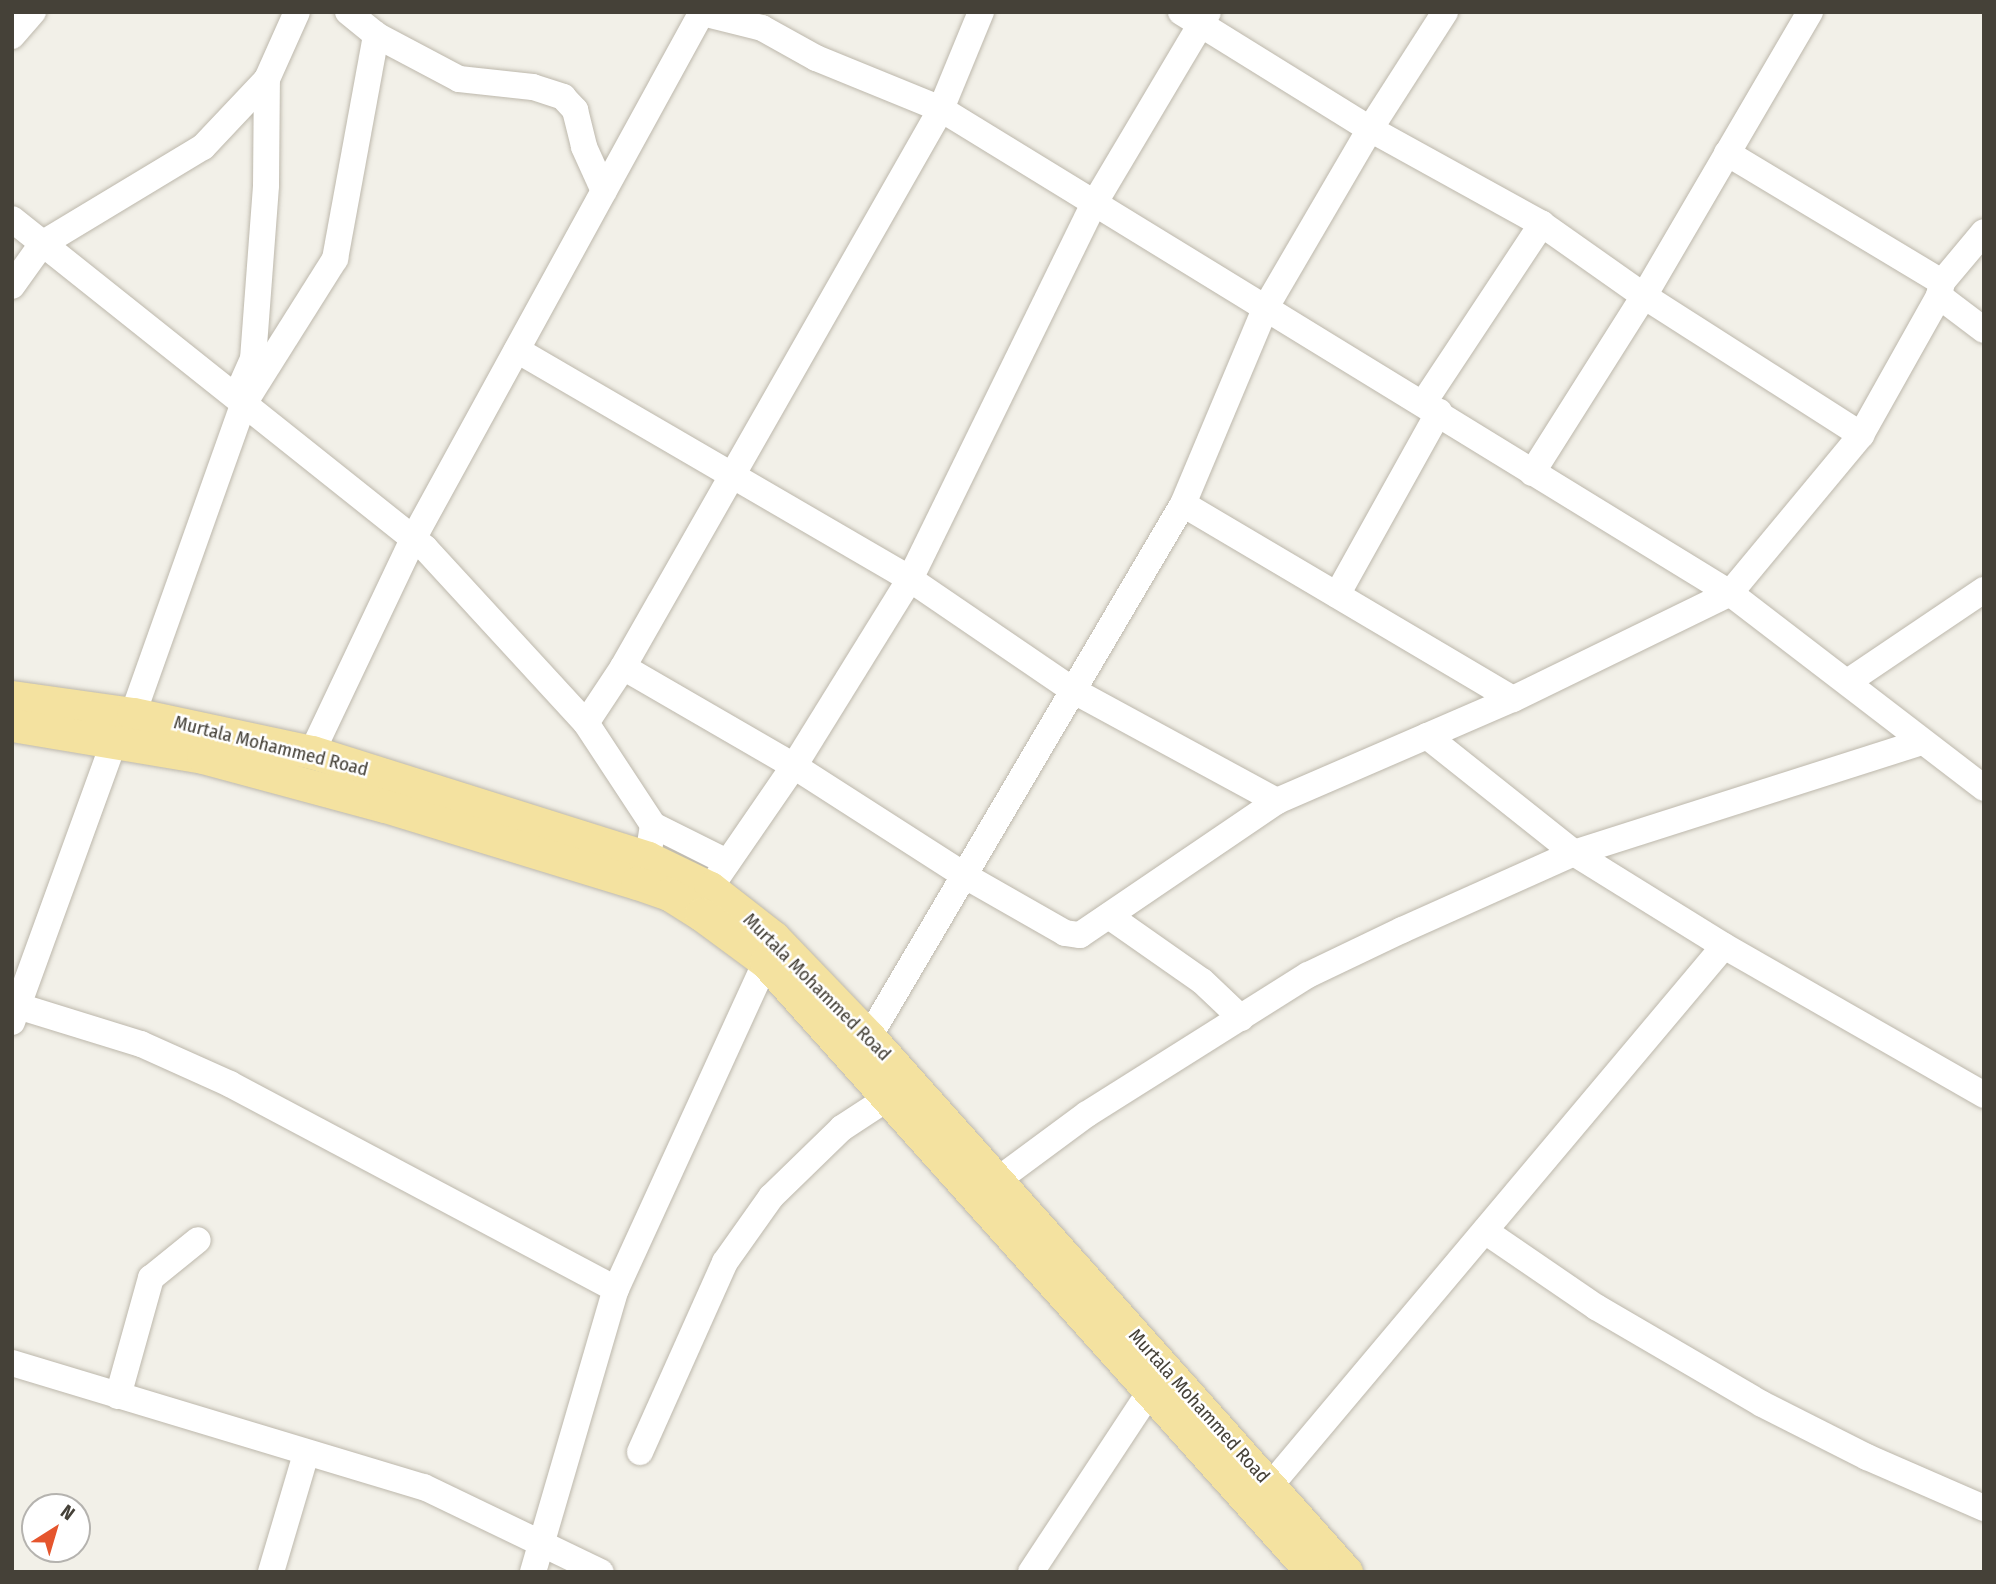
<!DOCTYPE html>
<html>
<head>
<meta charset="utf-8">
<style>
	body { margin:0 }
	#map { position:relative; width:1996px; height:1584px; overflow:hidden; background:#f2f0e8; font-family:"Fira Sans Condensed",sans-serif }
	div>[style] { position:absolute }
	.roads { filter:drop-shadow(0 0 2px #bdb8ac) drop-shadow(0 0 2px #bdb8ac) }
	.minor>* { height:26px; margin:-13px; padding:0 13px; transform-origin:13px; border-radius:13px; background:#fff }
	.major>* { height:33px; margin:-16.5px; padding:0 16.5px; transform-origin:16.5px; border-radius:16.5px; background:#f4e2a0 }
	span { translate:-50% -50%; white-space:nowrap; text-align:center; line-height:1.15; -webkit-text-stroke:5px #fff; paint-order:stroke }
	.street-label { font-size:19px; color:#454138 }
	.frame { position:absolute; inset:0; border:14px solid #454138; pointer-events:none }
	.north { position:absolute; left:21px; top:1493px; width:70px; height:70px; box-sizing:border-box; background:#fff; border:2px solid #b5b3af; border-radius:50%; rotate:37deg; font-size:19px; font-weight:700; line-height:28px; text-align:center; color:#454138 }
	.north::after { content:''; display:block; margin:auto; width:24px; height:32px; background:#e5552d; clip-path:polygon(50% 0,100% 100%,50% 72%,0 100%) }
</style>
</head>
<body>
<div id="map">
	<div class="roads">
		<div class="minor">
			<div style="left:348px;top:12px;width:36px;rotate:39deg"></div>
			<div style="left:376px;top:35px;width:94px;rotate:27.9deg"></div>
			<div style="left:459px;top:79px;width:74px;rotate:6.2deg"></div>
			<div style="left:533px;top:87px;width:32px;rotate:18deg"></div>
			<div style="left:563px;top:97px;width:18px;rotate:47deg"></div>
			<div style="left:575px;top:110px;width:38px;rotate:76deg"></div>
			<div style="left:584px;top:147px;width:48px;rotate:65.6deg"></div>
			<div style="left:1181px;top:12px;width:222px;rotate:31.8deg"></div>
			<div style="left:1370px;top:129px;width:196px;rotate:28.9deg"></div>
			<div style="left:1542px;top:224px;width:125px;rotate:35.2deg"></div>
			<div style="left:1644px;top:296px;width:258px;rotate:32.6deg"></div>
			<div style="left:702px;top:13px;width:62px;rotate:14deg"></div>
			<div style="left:762px;top:28px;width:62px;rotate:29.1deg"></div>
			<div style="left:816px;top:58px;width:135px;rotate:22.2deg"></div>
			<div style="left:941px;top:109px;width:926px;rotate:31.53deg"></div>
			<div style="left:1730px;top:593px;width:320px;rotate:37.5deg"></div>
			<div style="left:12px;top:36px;width:32px;rotate:-49deg"></div>
			<div style="left:1727px;top:153px;width:251px;rotate:31deg"></div>
			<div style="left:12px;top:219px;width:528px;rotate:38.54deg"></div>
			<div style="left:425px;top:548px;width:238px;rotate:47.4deg"></div>
			<div style="left:586px;top:723px;width:122px;rotate:56.7deg"></div>
			<div style="left:653px;top:825px;width:33px;rotate:99deg"></div>
			<div style="left:12px;top:286px;width:52px;rotate:-54.5deg"></div>
			<div style="left:42px;top:244px;width:188px;rotate:-31.1deg"></div>
			<div style="left:203px;top:147px;width:93px;rotate:-46.7deg"></div>
			<div style="left:267px;top:79px;width:73px;rotate:-65.9deg"></div>
			<div style="left:1939px;top:296px;width:56px;rotate:37.1deg"></div>
			<div style="left:517px;top:350px;width:455px;rotate:30.2deg"></div>
			<div style="left:910px;top:579px;width:199px;rotate:34.3deg"></div>
			<div style="left:1074px;top:691px;width:231px;rotate:28.5deg"></div>
			<div style="left:240px;top:388px;width:32px;rotate:-66deg"></div>
			<div style="left:253px;top:359px;width:174px;rotate:-85.7deg"></div>
			<div style="left:266px;top:185px;width:106px;rotate:-89.5deg"></div>
			<div style="left:1424px;top:402px;width:214px;rotate:-56.5deg"></div>
			<div style="left:1532px;top:473px;width:209px;rotate:-57.7deg"></div>
			<div style="left:1644px;top:296px;width:329px;rotate:-59.7deg"></div>
			<div style="left:1183px;top:504px;width:383px;rotate:30.6deg"></div>
			<div style="left:1337px;top:595px;width:210px;rotate:-60.9deg"></div>
			<div style="left:623px;top:667px;width:198px;rotate:30.1deg"></div>
			<div style="left:794px;top:766px;width:206px;rotate:32.7deg"></div>
			<div style="left:967px;top:877px;width:113px;rotate:29.7deg"></div>
			<div style="left:1065px;top:933px;width:15px;rotate:8deg"></div>
			<div style="left:1080px;top:935px;width:238px;rotate:-34.2deg"></div>
			<div style="left:1277px;top:801px;width:257px;rotate:-23.4deg"></div>
			<div style="left:1513px;top:699px;width:242px;rotate:-26deg"></div>
			<div style="left:1730px;top:593px;width:205px;rotate:-50.3deg"></div>
			<div style="left:1861px;top:435px;width:159px;rotate:-60.7deg"></div>
			<div style="left:1939px;top:296px;width:14px;rotate:-78deg"></div>
			<div style="left:1942px;top:282px;width:65px;rotate:-50deg"></div>
			<div style="left:1849px;top:681px;width:163px;rotate:-34deg"></div>
			<div style="left:133px;top:714px;width:328px;rotate:-70.4deg"></div>
			<div style="left:243px;top:405px;width:173px;rotate:-57.8deg"></div>
			<div style="left:335px;top:259px;width:228px;rotate:-79.6deg"></div>
			<div style="left:586px;top:723px;width:67px;rotate:-56.5deg"></div>
			<div style="left:623px;top:667px;width:642px;rotate:-60.32deg"></div>
			<div style="left:941px;top:109px;width:105px;rotate:-67.6deg"></div>
			<div style="left:1427px;top:736px;width:188px;rotate:38.5deg"></div>
			<div style="left:1574px;top:853px;width:176px;rotate:31.8deg"></div>
			<div style="left:1724px;top:946px;width:300px;rotate:29.8deg"></div>
			<div style="left:312px;top:752px;width:236px;rotate:-64.6deg"></div>
			<div style="left:413px;top:539px;width:601px;rotate:-61.26deg"></div>
			<div style="left:653px;top:825px;width:83px;rotate:26.6deg"></div>
			<div style="left:710px;top:888px;width:148px;rotate:-55.5deg"></div>
			<div style="left:794px;top:766px;width:220px;rotate:-58.2deg"></div>
			<div style="left:910px;top:579px;width:418px;rotate:-63.9deg"></div>
			<div style="left:1094px;top:204px;width:223px;rotate:-59.3deg"></div>
			<div style="left:1109px;top:916px;width:113px;rotate:35deg"></div>
			<div style="left:1202px;top:981px;width:54px;rotate:43.5deg"></div>
			<div style="left:18px;top:1006px;width:129px;rotate:17.2deg"></div>
			<div style="left:141px;top:1044px;width:98px;rotate:24.2deg"></div>
			<div style="left:230px;top:1084px;width:437px;rotate:28deg"></div>
			<div style="left:12px;top:1022px;width:299px;rotate:-70deg"></div>
			<div style="left:869px;top:1037px;width:619px;rotate:-59.5deg"></div>
			<div style="left:1183px;top:504px;width:214px;rotate:-67.2deg"></div>
			<div style="left:1266px;top:307px;width:206px;rotate:-59.7deg"></div>
			<div style="left:1370px;top:129px;width:139px;rotate:-57.3deg"></div>
			<div style="left:999px;top:1179px;width:109px;rotate:-36.5deg"></div>
			<div style="left:1087px;top:1114px;width:261px;rotate:-32.2deg"></div>
			<div style="left:1308px;top:975px;width:104px;rotate:-25.6deg"></div>
			<div style="left:1402px;top:930px;width:188px;rotate:-24.1deg"></div>
			<div style="left:1574px;top:853px;width:364px;rotate:-17.7deg"></div>
			<div style="left:1485px;top:1231px;width:135px;rotate:34.4deg"></div>
			<div style="left:1596px;top:1307px;width:192px;rotate:30.3deg"></div>
			<div style="left:1762px;top:1404px;width:118px;rotate:26.8deg"></div>
			<div style="left:1867px;top:1457px;width:128px;rotate:23.6deg"></div>
			<div style="left:12px;top:1363px;width:430px;rotate:16.8deg"></div>
			<div style="left:424px;top:1487px;width:196px;rotate:25.7deg"></div>
			<div style="left:118px;top:1396px;width:123px;rotate:-74.4deg"></div>
			<div style="left:151px;top:1278px;width:60px;rotate:-39deg"></div>
			<div style="left:640px;top:1452px;width:208px;rotate:-65.9deg"></div>
			<div style="left:725px;top:1262px;width:80px;rotate:-54.7deg"></div>
			<div style="left:771px;top:1197px;width:99px;rotate:-44.2deg"></div>
			<div style="left:842px;top:1128px;width:55px;rotate:-33.1deg"></div>
			<div style="left:1270px;top:1486px;width:705px;rotate:-49.94deg"></div>
			<div style="left:271px;top:1572px;width:123px;rotate:-73.5deg"></div>
			<div style="left:533px;top:1572px;width:295px;rotate:-73.7deg"></div>
			<div style="left:616px;top:1289px;width:360px;rotate:-65.4deg"></div>
			<div style="left:1031px;top:1572px;width:218px;rotate:-56.6deg"></div>
		</div>
		<div class="major">
			<div style="left:12px;top:697px;width:122px;rotate:8deg"></div>
			<div style="left:133px;top:714px;width:183px;rotate:12deg"></div>
			<div style="left:312px;top:752px;width:352px;rotate:17.5deg"></div>
			<div style="left:648px;top:858px;width:69px;rotate:25.8deg"></div>
			<div style="left:710px;top:888px;width:81px;rotate:38deg"></div>
			<div style="left:774px;top:938px;width:137px;rotate:46.2deg"></div>
			<div style="left:869px;top:1037px;width:717px;rotate:48.28deg"></div>
			<div style="left:12px;top:725px;width:194px;rotate:9.5deg"></div>
			<div style="left:203px;top:757px;width:188px;rotate:15.1deg"></div>
			<div style="left:385px;top:806px;width:264px;rotate:17deg"></div>
			<div style="left:637px;top:883px;width:34px;rotate:19deg"></div>
			<div style="left:669px;top:894px;width:38px;rotate:32deg"></div>
			<div style="left:701px;top:914px;width:81px;rotate:36.4deg"></div>
			<div style="left:766px;top:962px;width:819px;rotate:48.17deg"></div>
		</div>
	</div>
	<div class="street-label">
		<span style="left:271px;top:746px;rotate:14deg">Murtala Mohammed Road</span>
		<span style="left:817px;top:987px;rotate:45deg">Murtala Mohammed Road</span>
		<span style="left:1199px;top:1406px;rotate:48deg">Murtala Mohammed Road</span>
	</div>
	<div class="frame"></div>
	<div class="north">N</div>
</div>
</body>
</html>
